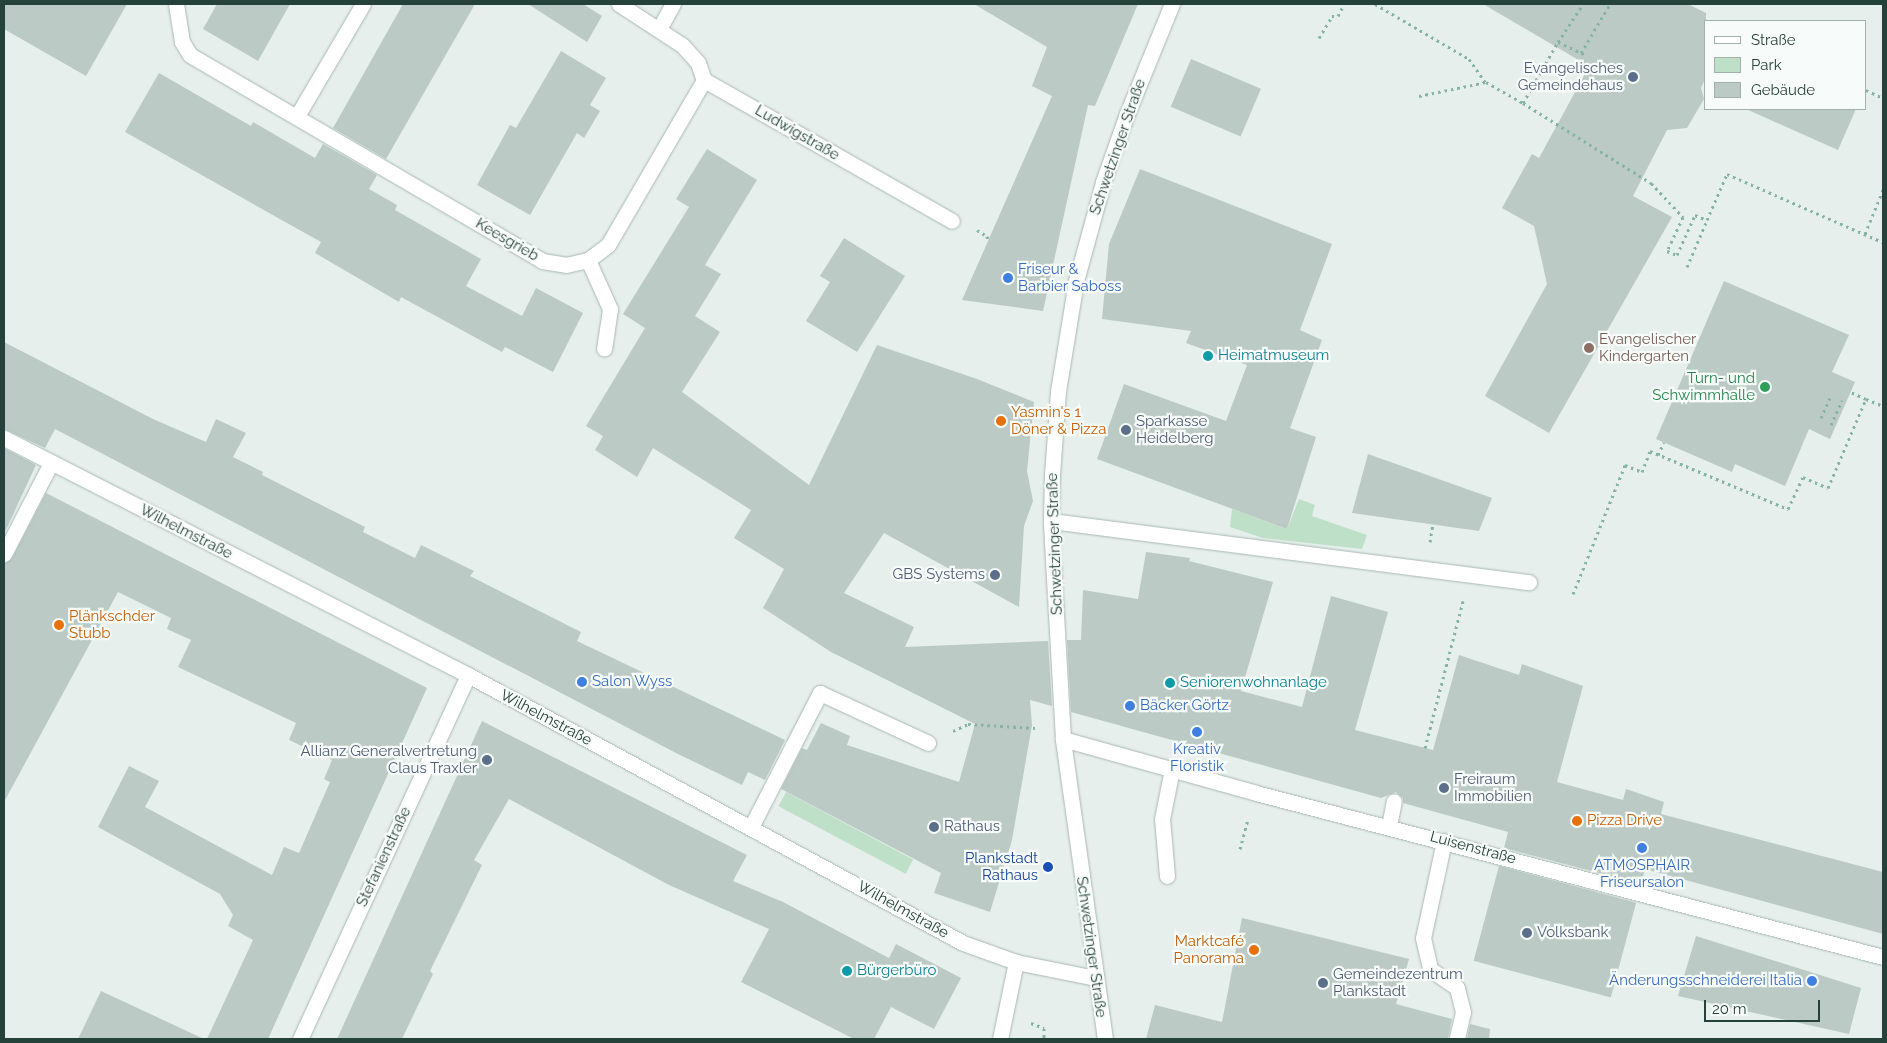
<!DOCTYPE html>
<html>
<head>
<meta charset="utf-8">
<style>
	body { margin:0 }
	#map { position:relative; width:1887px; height:1043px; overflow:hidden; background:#e6efeb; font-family:Raleway,sans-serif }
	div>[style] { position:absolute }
	.green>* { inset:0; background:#bfe0c8; transform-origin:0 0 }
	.building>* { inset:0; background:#bbcac4; transform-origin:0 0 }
	.path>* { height:3px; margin-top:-1.5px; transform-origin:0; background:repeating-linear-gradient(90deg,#86b3a5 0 2.5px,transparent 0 6.5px) }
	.roads { filter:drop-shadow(0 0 1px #a8b8b2) drop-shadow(0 0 1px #a8b8b2) }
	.lane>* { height:15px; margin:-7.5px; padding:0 7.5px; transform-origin:7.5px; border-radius:7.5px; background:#fff }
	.street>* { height:15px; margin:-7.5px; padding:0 7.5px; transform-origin:7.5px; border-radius:7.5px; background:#fff }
	.secondary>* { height:15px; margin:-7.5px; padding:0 7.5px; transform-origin:7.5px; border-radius:7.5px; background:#fff }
	.dots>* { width:14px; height:14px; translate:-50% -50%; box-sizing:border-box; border:2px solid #f7fbf9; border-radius:50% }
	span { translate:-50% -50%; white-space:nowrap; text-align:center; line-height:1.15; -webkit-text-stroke:4.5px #f7fbf9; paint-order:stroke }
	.service-label { font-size:15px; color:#4e5e75 }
	.right { translate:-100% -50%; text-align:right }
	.left { translate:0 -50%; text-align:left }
	.street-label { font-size:15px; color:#24423a }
	.shop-label { font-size:15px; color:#366cbe }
	.education-label { font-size:15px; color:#785e54 }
	.culture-label { font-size:15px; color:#0d838f }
	.leisure-label { font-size:15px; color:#27864d }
	.food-label { font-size:15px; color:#c56008 }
	.transit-label { font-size:15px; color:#164399 }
	.frame { position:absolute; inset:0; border:5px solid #24423a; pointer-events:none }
	.legend { position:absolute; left:1704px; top:20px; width:162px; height:90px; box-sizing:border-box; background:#f7fbf9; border:1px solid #a3b1ad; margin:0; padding:6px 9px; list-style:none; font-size:15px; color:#24423a }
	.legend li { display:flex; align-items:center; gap:10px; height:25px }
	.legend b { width:25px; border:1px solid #a3b1ad }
	.scale { position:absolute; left:1704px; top:1000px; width:116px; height:22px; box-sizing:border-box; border:2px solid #24423a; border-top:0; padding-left:6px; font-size:15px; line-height:18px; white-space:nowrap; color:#24423a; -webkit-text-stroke:4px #f7fbf9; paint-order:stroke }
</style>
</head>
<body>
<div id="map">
	<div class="green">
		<div style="clip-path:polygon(1299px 499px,1315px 505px,1312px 516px,1367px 535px,1362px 549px,1263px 538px,1230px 527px,1232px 509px,1287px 529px)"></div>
		<div style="left:786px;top:792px;width:144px;height:16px;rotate:28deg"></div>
	</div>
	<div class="building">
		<div style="clip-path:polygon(4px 4px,127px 4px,86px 76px,4px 29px)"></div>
		<div style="clip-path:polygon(217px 4px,290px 4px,258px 61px,203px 29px)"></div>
		<div style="clip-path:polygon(403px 4px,475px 4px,386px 159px,333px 128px)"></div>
		<div style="clip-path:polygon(528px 4px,583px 4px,602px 16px,587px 42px)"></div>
		<div style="clip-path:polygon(974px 4px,1138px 4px,1095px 106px,1088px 105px,1043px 311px,962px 300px,1052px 96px,1032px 86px,1047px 47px)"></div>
		<div style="clip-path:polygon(1483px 4px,1688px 4px,1706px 13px,1706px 77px,1701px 88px,1704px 99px,1687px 128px,1667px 130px,1633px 196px,1672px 217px,1549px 433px,1485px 396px,1547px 284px,1534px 226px,1502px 208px,1532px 154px,1539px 158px,1586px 72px,1579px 68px,1582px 62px)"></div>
		<div style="clip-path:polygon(561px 51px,606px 78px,590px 105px,600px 111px,584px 138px,577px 133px,530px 215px,477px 185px,510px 125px,516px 128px)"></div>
		<div style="left:1191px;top:59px;width:76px;height:52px;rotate:23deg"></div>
		<div style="clip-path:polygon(159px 73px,251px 126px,253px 122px,315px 158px,323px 144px,377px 175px,369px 189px,397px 205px,395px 210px,481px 259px,466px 286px,522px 316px,536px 288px,583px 313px,553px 372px,505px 347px,502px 352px,401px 297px,399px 302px,315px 253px,321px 242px,125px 132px)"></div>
		<div style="clip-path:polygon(1746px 109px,1856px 109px,1838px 150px)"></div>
		<div style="clip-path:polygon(707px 149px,757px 180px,705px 265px,721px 274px,695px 316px,720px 332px,682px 392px,809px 485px,877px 345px,977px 379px,1034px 402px,1027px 471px,1033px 501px,1024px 526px,1019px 607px,884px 533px,844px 593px,914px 627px,905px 647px,1048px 641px,1052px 706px,1030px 700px,1032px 725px,1012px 840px,990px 912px,934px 893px,941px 873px,781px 789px,802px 748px,807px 750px,821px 723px,850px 736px,847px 745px,959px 782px,975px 724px,831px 652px,763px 608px,784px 569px,734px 538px,751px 510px,653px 448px,637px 477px,595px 450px,603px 436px,586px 426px,645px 328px,623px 314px,689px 207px,676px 199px)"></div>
		<div style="clip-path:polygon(1140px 169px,1332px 244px,1300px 330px,1322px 340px,1290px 428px,1316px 437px,1287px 529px,1097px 459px,1124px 384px,1226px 421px,1247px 365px,1186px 343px,1191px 331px,1102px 319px,1109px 244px)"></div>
		<div style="clip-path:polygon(844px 238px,905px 276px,857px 352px,806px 321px,830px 282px,820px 276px)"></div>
		<div style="clip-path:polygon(1724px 281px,1849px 335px,1832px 372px,1855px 382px,1830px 439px,1809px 429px,1785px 486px,1735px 464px,1732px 472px,1656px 439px)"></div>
		<div style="clip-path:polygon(4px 342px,153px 419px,206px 442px,216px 419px,246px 433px,233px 457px,263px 472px,262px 475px,365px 527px,363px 532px,415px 558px,421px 545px,474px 571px,470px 576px,581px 632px,577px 641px,785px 740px,765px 780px,748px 772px,742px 785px,676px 753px,55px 429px,45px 448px,4px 429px)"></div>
		<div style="clip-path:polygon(4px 448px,36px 465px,4px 534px)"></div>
		<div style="clip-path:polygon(1368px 454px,1492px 498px,1479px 531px,1352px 513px)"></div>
		<div style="clip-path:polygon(46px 493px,427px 688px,268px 1039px,207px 1039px,253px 940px,228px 926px,233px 915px,220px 894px,98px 827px,129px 766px,159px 781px,145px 807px,272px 875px,284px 847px,299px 853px,330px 782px,324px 779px,332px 760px,289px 740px,296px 723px,178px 667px,191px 640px,167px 629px,171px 618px,118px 592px,4px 802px,4px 563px,12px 558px)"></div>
		<div style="clip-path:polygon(1146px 552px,1190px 558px,1189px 561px,1273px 582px,1241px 691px,1302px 707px,1331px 596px,1388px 612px,1355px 730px,1433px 750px,1459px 655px,1519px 675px,1522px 664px,1583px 686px,1557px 782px,1623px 800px,1626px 789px,1664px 802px,1661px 814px,1883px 872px,1883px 934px,1645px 869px,1641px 884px,1504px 848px,1508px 832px,1403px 803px,1403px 798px,1396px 792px,1381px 798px,1071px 712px,1067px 640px,1081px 640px,1083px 590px,1138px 599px)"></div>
		<div style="clip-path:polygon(482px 721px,747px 855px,733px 881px,783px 902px,889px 958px,896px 944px,961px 978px,934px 1029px,891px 1007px,874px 1039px,854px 1039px,741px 982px,769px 929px,669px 885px,509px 799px,474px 860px,482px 865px,430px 971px,433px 974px,402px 1039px,337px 1039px)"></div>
		<div style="left:1499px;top:866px;width:142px;height:98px;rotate:15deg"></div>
		<div style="clip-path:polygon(1242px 918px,1409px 959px,1396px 1004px,1452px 1019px,1448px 1039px,1146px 1039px,1155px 1005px,1222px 1022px)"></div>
		<div style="clip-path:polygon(1696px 936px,1861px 988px,1849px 1034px,1678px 996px)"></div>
		<div style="clip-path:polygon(101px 991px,204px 1039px,78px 1039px)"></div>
		<div style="clip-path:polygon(1470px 1024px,1490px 1029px,1489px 1039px,1467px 1039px)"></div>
	</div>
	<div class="path">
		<div style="left:1375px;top:4px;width:109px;rotate:30.3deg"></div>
		<div style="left:1469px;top:59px;width:28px;rotate:55deg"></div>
		<div style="left:1319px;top:38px;width:26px;rotate:-59deg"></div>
		<div style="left:1332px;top:16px;width:6px"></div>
		<div style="left:1338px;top:16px;width:13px;rotate:-63deg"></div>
		<div style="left:1558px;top:42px;width:45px;rotate:-56.7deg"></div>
		<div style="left:1581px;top:53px;width:57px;rotate:-59.4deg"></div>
		<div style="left:1866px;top:90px;width:19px;rotate:25deg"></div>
		<div style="left:1419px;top:96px;width:68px;rotate:-11.8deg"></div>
		<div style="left:1486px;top:82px;width:43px;rotate:29.6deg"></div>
		<div style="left:1523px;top:103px;width:151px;rotate:32deg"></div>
		<div style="left:1651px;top:183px;width:47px;rotate:46.7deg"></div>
		<div style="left:1683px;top:217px;width:38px;rotate:115deg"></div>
		<div style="left:1667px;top:251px;width:11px;rotate:22deg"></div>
		<div style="left:1677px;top:255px;width:44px;rotate:-65.8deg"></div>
		<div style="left:1695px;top:215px;width:13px;rotate:23deg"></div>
		<div style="left:1707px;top:220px;width:50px;rotate:-66.5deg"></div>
		<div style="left:1727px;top:174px;width:170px;rotate:23.6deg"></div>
		<div style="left:1523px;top:103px;width:70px;rotate:-60.2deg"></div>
		<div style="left:1558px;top:42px;width:31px;rotate:25deg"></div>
		<div style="left:977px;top:230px;width:12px;rotate:31deg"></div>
		<div style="left:987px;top:236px;width:5px;rotate:79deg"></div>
		<div style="left:1865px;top:234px;width:48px;rotate:-67.8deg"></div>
		<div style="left:1687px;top:267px;width:51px;rotate:-66.9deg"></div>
		<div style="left:1866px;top:399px;width:18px;rotate:22deg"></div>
		<div style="left:1821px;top:418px;width:24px;rotate:-66deg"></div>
		<div style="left:1831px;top:425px;width:27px;rotate:-66deg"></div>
		<div style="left:1658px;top:455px;width:14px;rotate:-65deg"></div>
		<div style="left:1430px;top:542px;width:19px;rotate:-81deg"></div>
		<div style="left:1573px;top:594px;width:139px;rotate:-68deg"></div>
		<div style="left:1625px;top:465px;width:18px;rotate:22deg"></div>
		<div style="left:1642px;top:472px;width:22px;rotate:-69deg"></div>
		<div style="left:1650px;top:451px;width:150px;rotate:22.8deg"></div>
		<div style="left:1788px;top:509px;width:35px;rotate:-65deg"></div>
		<div style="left:1803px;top:477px;width:27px;rotate:24deg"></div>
		<div style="left:1828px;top:488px;width:97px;rotate:-66.9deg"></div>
		<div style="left:1866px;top:399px;width:17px;rotate:-155deg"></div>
		<div style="left:953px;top:731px;width:17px;rotate:-25deg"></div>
		<div style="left:968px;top:724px;width:67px;rotate:3.4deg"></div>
		<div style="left:1425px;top:748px;width:152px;rotate:-75.5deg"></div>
		<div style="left:1240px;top:849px;width:31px;rotate:-75deg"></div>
		<div style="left:1031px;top:1023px;width:14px;rotate:21deg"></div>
		<div style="left:1044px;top:1028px;width:11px;rotate:90deg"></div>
	</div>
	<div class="roads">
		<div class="lane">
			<div style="left:1051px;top:521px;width:482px;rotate:7.3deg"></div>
			<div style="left:1389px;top:826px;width:25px;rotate:-79deg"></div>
			<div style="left:751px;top:827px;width:151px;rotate:-62.8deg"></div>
			<div style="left:820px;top:693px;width:119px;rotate:24.8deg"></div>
			<div style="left:1444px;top:841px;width:99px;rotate:102.2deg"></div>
			<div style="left:1423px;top:938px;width:32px;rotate:77deg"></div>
			<div style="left:1430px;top:969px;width:33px;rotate:35deg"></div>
			<div style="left:1457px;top:988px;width:25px;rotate:76deg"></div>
			<div style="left:1463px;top:1012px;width:28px;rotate:103deg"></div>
			<div style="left:1167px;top:876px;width:57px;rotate:-95deg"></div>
			<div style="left:1162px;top:819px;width:51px;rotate:-78.7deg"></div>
		</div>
		<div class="street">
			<div style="left:176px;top:4px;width:38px;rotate:81deg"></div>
			<div style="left:182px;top:42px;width:15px;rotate:58deg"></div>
			<div style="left:190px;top:55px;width:408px;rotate:30.3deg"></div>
			<div style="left:542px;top:261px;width:24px;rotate:9deg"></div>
			<div style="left:566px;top:265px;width:23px;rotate:-13deg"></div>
			<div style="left:588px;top:260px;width:25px;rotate:-37deg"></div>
			<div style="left:608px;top:245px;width:191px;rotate:-59.8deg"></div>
			<div style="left:619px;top:4px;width:75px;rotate:33.1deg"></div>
			<div style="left:682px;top:45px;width:24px;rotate:48deg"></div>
			<div style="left:698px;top:63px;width:18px;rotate:71deg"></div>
			<div style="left:704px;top:80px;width:285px;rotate:29.6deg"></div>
			<div style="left:659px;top:29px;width:29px;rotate:-61deg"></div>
			<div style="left:297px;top:116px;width:130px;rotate:-59.5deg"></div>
			<div style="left:588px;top:260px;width:54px;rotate:65.8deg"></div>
			<div style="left:610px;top:309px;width:40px;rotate:98.5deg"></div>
			<div style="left:4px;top:438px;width:521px;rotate:27.06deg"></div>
			<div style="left:468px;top:675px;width:563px;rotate:28.43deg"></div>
			<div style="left:963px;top:943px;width:56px;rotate:19.7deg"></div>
			<div style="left:1016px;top:962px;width:81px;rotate:11.4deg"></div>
			<div style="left:4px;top:554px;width:102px;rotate:-62.7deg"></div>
			<div style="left:1063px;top:739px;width:200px;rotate:15.6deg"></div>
			<div style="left:1256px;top:793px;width:648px;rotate:14.66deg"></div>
			<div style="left:300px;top:1039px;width:401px;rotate:-65.2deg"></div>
			<div style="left:1000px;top:1039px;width:79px;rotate:-78.3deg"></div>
		</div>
		<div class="secondary">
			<div style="left:1105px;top:1039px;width:303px;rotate:-98deg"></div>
			<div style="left:1063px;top:739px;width:218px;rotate:-93.2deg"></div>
			<div style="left:1051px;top:521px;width:46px;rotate:-88.8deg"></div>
			<div style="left:1052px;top:475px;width:84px;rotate:-85.9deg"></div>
			<div style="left:1058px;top:391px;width:111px;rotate:-80.7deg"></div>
			<div style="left:1076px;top:281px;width:103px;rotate:-74.7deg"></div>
			<div style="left:1103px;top:182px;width:72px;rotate:-70.6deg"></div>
			<div style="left:1127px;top:114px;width:119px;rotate:-67.8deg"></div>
		</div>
	</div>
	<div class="dots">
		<div style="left:1633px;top:77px;background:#5c6f8a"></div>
		<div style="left:1008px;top:278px;background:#3f7fe0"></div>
		<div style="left:1589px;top:348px;background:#8d6e63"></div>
		<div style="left:1208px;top:356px;background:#0f9aa8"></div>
		<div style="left:1765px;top:387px;background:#2e9e5b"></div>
		<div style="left:1001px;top:421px;background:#e8710a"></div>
		<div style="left:1126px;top:430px;background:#5c6f8a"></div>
		<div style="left:995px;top:575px;background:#5c6f8a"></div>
		<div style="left:59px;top:625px;background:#e8710a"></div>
		<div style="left:582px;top:682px;background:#3f7fe0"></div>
		<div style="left:1170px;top:683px;background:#0f9aa8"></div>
		<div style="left:1130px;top:706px;background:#3f7fe0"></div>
		<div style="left:1197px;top:732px;background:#3f7fe0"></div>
		<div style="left:487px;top:760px;background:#5c6f8a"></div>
		<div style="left:1444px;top:788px;background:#5c6f8a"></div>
		<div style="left:1577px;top:821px;background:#e8710a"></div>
		<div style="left:934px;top:827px;background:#5c6f8a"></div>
		<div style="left:1642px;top:848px;background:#3f7fe0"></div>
		<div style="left:1048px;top:867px;background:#1a4fb4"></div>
		<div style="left:1527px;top:933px;background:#5c6f8a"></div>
		<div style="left:1254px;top:950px;background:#e8710a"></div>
		<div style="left:847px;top:971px;background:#0f9aa8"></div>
		<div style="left:1812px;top:981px;background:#3f7fe0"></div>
		<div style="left:1323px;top:983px;background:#5c6f8a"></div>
	</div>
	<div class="service-label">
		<span class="right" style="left:1623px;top:77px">Evangelisches<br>Gemeindehaus</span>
		<span class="left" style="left:1136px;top:430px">Sparkasse<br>Heidelberg</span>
		<span class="right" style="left:985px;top:575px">GBS Systems</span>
		<span class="right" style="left:477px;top:760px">Allianz Generalvertretung<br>Claus Traxler</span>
		<span class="left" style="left:1454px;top:788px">Freiraum<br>Immobilien</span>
		<span class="left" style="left:944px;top:827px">Rathaus</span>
		<span class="left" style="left:1537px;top:933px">Volksbank</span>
		<span class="left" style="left:1333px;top:983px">Gemeindezentrum<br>Plankstadt</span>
	</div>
	<div class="street-label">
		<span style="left:797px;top:133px;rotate:30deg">Ludwigstraße</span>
		<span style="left:1118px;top:147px;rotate:-71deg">Schwetzinger Straße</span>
		<span style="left:507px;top:240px;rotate:30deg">Keesgrieb</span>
		<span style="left:186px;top:532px;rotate:27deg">Wilhelmstraße</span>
		<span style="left:1055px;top:544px;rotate:-92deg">Schwetzinger Straße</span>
		<span style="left:546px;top:718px;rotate:28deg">Wilhelmstraße</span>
		<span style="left:1473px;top:848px;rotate:15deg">Luisenstraße</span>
		<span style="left:384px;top:857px;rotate:-65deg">Stefanienstraße</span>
		<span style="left:903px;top:910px;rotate:29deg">Wilhelmstraße</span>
		<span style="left:1091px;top:947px;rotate:82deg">Schwetzinger Straße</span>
	</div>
	<div class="shop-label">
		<span class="left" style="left:1018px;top:278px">Friseur &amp;<br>Barbier Saboss</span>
		<span class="left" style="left:592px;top:682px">Salon Wyss</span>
		<span class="left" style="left:1140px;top:706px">Bäcker Görtz</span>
		<span style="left:1197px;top:758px">Kreativ<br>Floristik</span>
		<span style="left:1642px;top:874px">ATMOSPHAIR<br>Friseursalon</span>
		<span class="right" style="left:1802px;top:981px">Änderungsschneiderei Italia</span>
	</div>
	<div class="education-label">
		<span class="left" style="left:1599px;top:348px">Evangelischer<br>Kindergarten</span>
	</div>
	<div class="culture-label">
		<span class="left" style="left:1218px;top:356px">Heimatmuseum</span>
		<span class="left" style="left:1180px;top:683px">Seniorenwohnanlage</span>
		<span class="left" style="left:857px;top:971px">Bürgerbüro</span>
	</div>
	<div class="leisure-label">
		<span class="right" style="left:1755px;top:387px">Turn- und<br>Schwimmhalle</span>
	</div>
	<div class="food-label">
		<span class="left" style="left:1011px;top:421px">Yasmin's 1<br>Döner &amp; Pizza</span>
		<span class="left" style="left:69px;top:625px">Plänkschder<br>Stubb</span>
		<span class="left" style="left:1587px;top:821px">Pizza Drive</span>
		<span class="right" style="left:1244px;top:950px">Marktcafé<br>Panorama</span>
	</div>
	<div class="transit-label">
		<span class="right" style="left:1038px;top:867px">Plankstadt<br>Rathaus</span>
	</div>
	<div class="frame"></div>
	<ul class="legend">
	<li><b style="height:6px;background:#fff"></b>Straße</li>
	<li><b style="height:14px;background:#bfe0c8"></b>Park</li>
	<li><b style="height:14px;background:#bbcac4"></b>Gebäude</li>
	</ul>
	<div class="scale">20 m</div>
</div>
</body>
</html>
